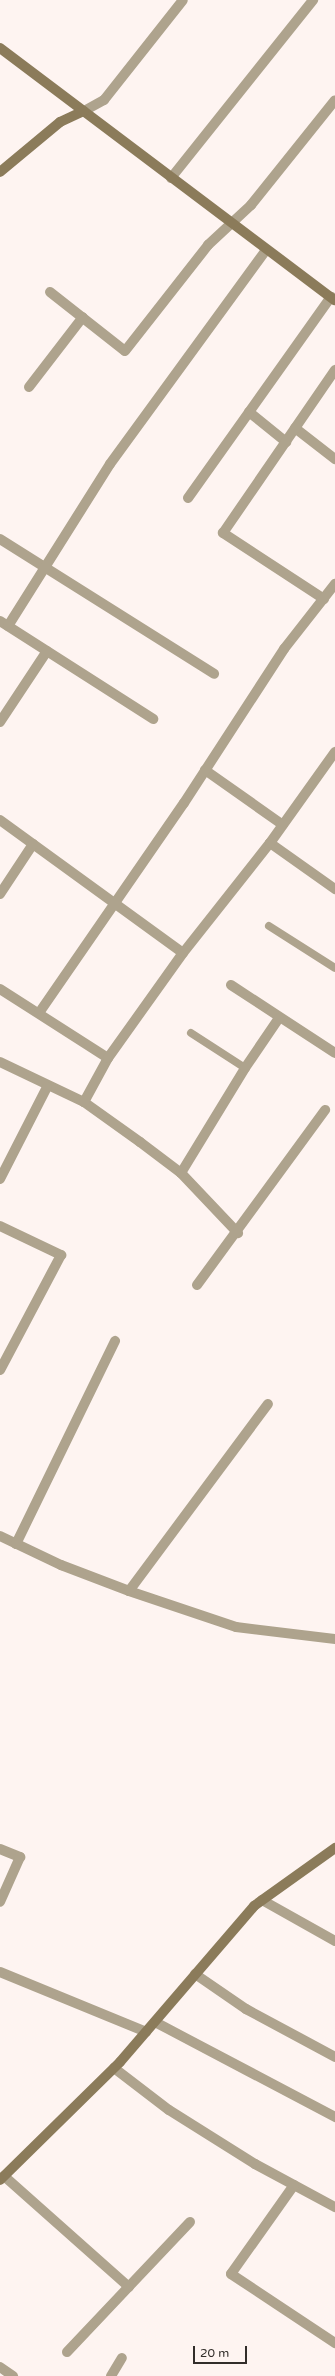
<!DOCTYPE html>
<html>
<head>
<meta charset="utf-8">
<style>
	body { margin:0 }
	#map { position:relative; width:335px; height:2376px; overflow:hidden; background:#fef4f1; font-family:"Varela Round",sans-serif }
	div>[style] { position:absolute }
	.lane>* { height:8px; margin:-4px; padding:0 4px; transform-origin:4px; border-radius:4px; background:#aea38d }
	.street>* { height:10px; margin:-5px; padding:0 5px; transform-origin:5px; border-radius:5px; background:#aea38d }
	.secondary>* { height:10px; margin:-5px; padding:0 5px; transform-origin:5px; border-radius:5px; background:#8b7b5a }
	span { translate:-50% -50%; white-space:nowrap; text-align:center; line-height:1.15; -webkit-text-stroke:4px #fef4f1; paint-order:stroke }
	.scale { position:absolute; left:193px; top:2346px; width:54px; height:18px; box-sizing:border-box; border:2px solid #322d2a; border-top:0; padding-left:5px; font-size:12px; line-height:14px; white-space:nowrap; color:#322d2a; -webkit-text-stroke:3px #fef4f1; paint-order:stroke }
</style>
</head>
<body>
<div id="map">
	<div class="lane">
		<div style="left:269px;top:926px;width:78px;rotate:32.5deg"></div>
		<div style="left:191px;top:1033px;width:64px;rotate:32.9deg"></div>
	</div>
	<div class="street">
		<div style="left:84px;top:111px;width:23px;rotate:-29deg"></div>
		<div style="left:104px;top:100px;width:127px;rotate:-51.7deg"></div>
		<div style="left:171px;top:178px;width:228px;rotate:-51.4deg"></div>
		<div style="left:50px;top:292px;width:95px;rotate:38.2deg"></div>
		<div style="left:125px;top:351px;width:135px;rotate:-51.9deg"></div>
		<div style="left:208px;top:245px;width:59px;rotate:-42.9deg"></div>
		<div style="left:251px;top:205px;width:134px;rotate:-51.3deg"></div>
		<div style="left:29px;top:387px;width:88px;rotate:-52.4deg"></div>
		<div style="left:249px;top:412px;width:48px;rotate:39deg"></div>
		<div style="left:295px;top:428px;width:51px;rotate:37.8deg"></div>
		<div style="left:188px;top:498px;width:247px;rotate:-54.6deg"></div>
		<div style="left:0;top:539px;width:253px;rotate:32.2deg"></div>
		<div style="left:324px;top:599px;width:121px;rotate:-146.8deg"></div>
		<div style="left:223px;top:533px;width:198px;rotate:-55.5deg"></div>
		<div style="left:0;top:621px;width:182px;rotate:32.6deg"></div>
		<div style="left:8px;top:626px;width:191px;rotate:-57.8deg"></div>
		<div style="left:110px;top:464px;width:265px;rotate:-53.9deg"></div>
		<div style="left:0;top:722px;width:85px;rotate:-56.5deg"></div>
		<div style="left:205px;top:770px;width:95px;rotate:35.2deg"></div>
		<div style="left:0;top:820px;width:226px;rotate:36deg"></div>
		<div style="left:270px;top:843px;width:80px;rotate:35.3deg"></div>
		<div style="left:0;top:894px;width:60px;rotate:-56.6deg"></div>
		<div style="left:231px;top:985px;width:124px;rotate:33.2deg"></div>
		<div style="left:0;top:989px;width:128px;rotate:32.6deg"></div>
		<div style="left:39px;top:1013px;width:255px;rotate:-55.4deg"></div>
		<div style="left:184px;top:803px;width:184px;rotate:-57deg"></div>
		<div style="left:284px;top:649px;width:83px;rotate:-51.9deg"></div>
		<div style="left:0;top:1062px;width:93px;rotate:25.5deg"></div>
		<div style="left:84px;top:1102px;width:69px;rotate:35.5deg"></div>
		<div style="left:140px;top:1142px;width:51px;rotate:37.1deg"></div>
		<div style="left:181px;top:1173px;width:83px;rotate:46.5deg"></div>
		<div style="left:84px;top:1102px;width:50px;rotate:-61.4deg"></div>
		<div style="left:108px;top:1058px;width:129px;rotate:-54.5deg"></div>
		<div style="left:183px;top:953px;width:140px;rotate:-51.7deg"></div>
		<div style="left:270px;top:843px;width:112px;rotate:-54.5deg"></div>
		<div style="left:181px;top:1173px;width:123px;rotate:-58.6deg"></div>
		<div style="left:245px;top:1068px;width:60px;rotate:-55.8deg"></div>
		<div style="left:0;top:1179px;width:103px;rotate:-62.9deg"></div>
		<div style="left:0;top:1226px;width:68px;rotate:25.4deg"></div>
		<div style="left:61px;top:1255px;width:130px;rotate:117.9deg"></div>
		<div style="left:197px;top:1285px;width:217px;rotate:-53.8deg"></div>
		<div style="left:0;top:1536px;width:68px;rotate:25.4deg"></div>
		<div style="left:61px;top:1565px;width:73px;rotate:20.9deg"></div>
		<div style="left:129px;top:1591px;width:113px;rotate:18.6deg"></div>
		<div style="left:236px;top:1627px;width:100px;rotate:6.9deg"></div>
		<div style="left:16px;top:1544px;width:226px;rotate:-64deg"></div>
		<div style="left:129px;top:1591px;width:233px;rotate:-53.4deg"></div>
		<div style="left:0;top:1849px;width:22px;rotate:22deg"></div>
		<div style="left:20px;top:1857px;width:49px;rotate:114deg"></div>
		<div style="left:262px;top:1900px;width:84px;rotate:29.3deg"></div>
		<div style="left:0;top:1972px;width:158px;rotate:22.3deg"></div>
		<div style="left:195px;top:1974px;width:62px;rotate:34.5deg"></div>
		<div style="left:246px;top:2009px;width:101px;rotate:28.3deg"></div>
		<div style="left:155px;top:2022px;width:204px;rotate:27.8deg"></div>
		<div style="left:114px;top:2068px;width:69px;rotate:37.4deg"></div>
		<div style="left:169px;top:2110px;width:102px;rotate:32.1deg"></div>
		<div style="left:255px;top:2164px;width:91px;rotate:28.3deg"></div>
		<div style="left:4px;top:2176px;width:167px;rotate:41.6deg"></div>
		<div style="left:294px;top:2185px;width:109px;rotate:125.3deg"></div>
		<div style="left:231px;top:2274px;width:125px;rotate:33.6deg"></div>
		<div style="left:67px;top:2352px;width:179px;rotate:-46.6deg"></div>
		<div style="left:0;top:2367px;width:16px;rotate:35deg"></div>
		<div style="left:111px;top:2376px;width:21px;rotate:-59deg"></div>
	</div>
	<div class="secondary">
		<div style="left:0;top:48px;width:419px;rotate:37deg"></div>
		<div style="left:0;top:172px;width:78px;rotate:-39.8deg"></div>
		<div style="left:60px;top:122px;width:26px;rotate:-25deg"></div>
		<div style="left:0;top:2180px;width:168px;rotate:-44.5deg"></div>
		<div style="left:120px;top:2062px;width:206px;rotate:-49.3deg"></div>
		<div style="left:254px;top:1906px;width:100px;rotate:-35.6deg"></div>
	</div>
	<div class="scale">20 m</div>
</div>
</body>
</html>
